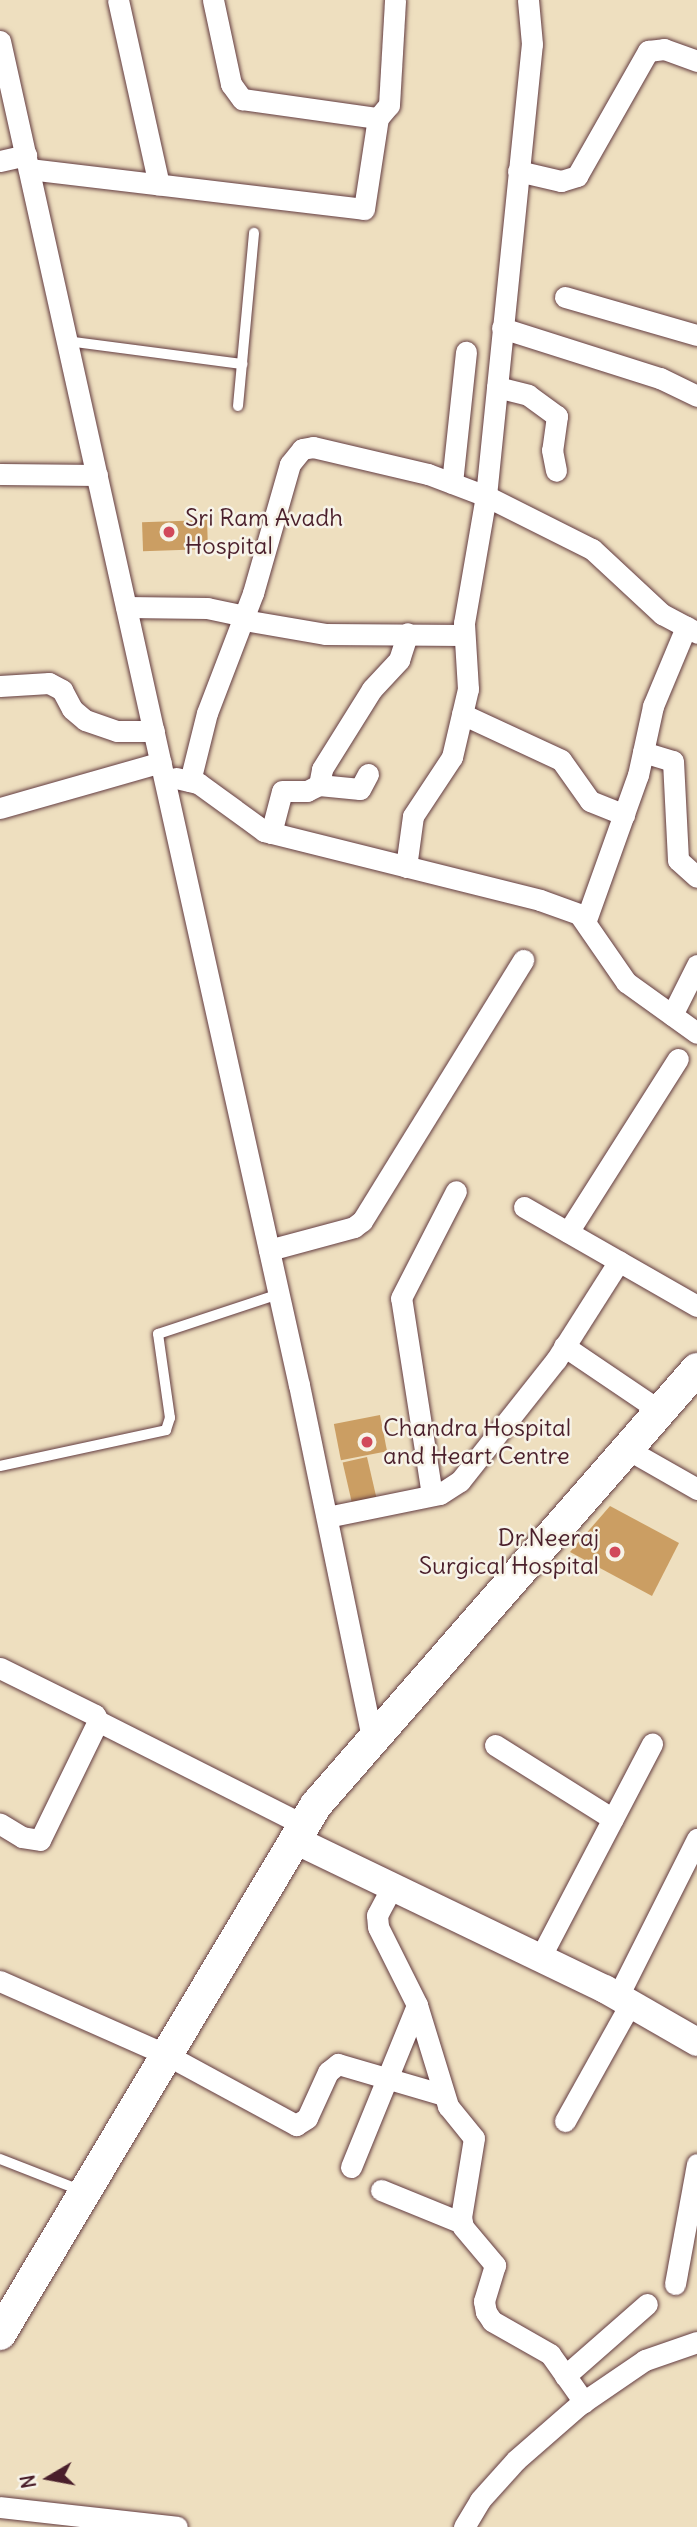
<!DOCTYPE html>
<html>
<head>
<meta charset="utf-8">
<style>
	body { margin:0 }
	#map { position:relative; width:697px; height:2527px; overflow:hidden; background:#eedfbf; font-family:Delius,sans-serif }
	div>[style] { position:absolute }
	.building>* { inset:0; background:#cb9e63; transform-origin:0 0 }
	.roads { filter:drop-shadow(0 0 2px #633c41) drop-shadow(0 0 2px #633c41) }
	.service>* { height:10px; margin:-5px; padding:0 5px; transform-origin:5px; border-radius:5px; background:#fff }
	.minor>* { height:21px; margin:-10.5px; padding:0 10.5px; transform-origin:10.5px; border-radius:10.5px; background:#fff }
	.tertiary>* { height:28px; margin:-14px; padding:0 14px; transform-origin:14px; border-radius:14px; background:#fff }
	.secondary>* { height:32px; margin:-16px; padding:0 16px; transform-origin:16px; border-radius:16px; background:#fff }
	.dots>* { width:19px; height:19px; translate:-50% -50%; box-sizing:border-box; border:4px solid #f7f3e8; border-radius:50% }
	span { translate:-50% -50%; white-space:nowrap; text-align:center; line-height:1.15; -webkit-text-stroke:5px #f7f3e8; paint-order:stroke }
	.poi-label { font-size:24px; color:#4a1f2b }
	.left { translate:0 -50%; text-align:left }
	.right { translate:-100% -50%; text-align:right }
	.north { position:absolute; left:14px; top:2443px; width:70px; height:70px; -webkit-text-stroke:5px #f7f3e8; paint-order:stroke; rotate:260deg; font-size:19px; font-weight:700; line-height:28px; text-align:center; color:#4a1f2b }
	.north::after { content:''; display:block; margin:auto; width:24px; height:32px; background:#4a1f2b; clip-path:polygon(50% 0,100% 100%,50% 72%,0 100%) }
</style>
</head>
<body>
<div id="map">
	<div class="building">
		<div style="left:207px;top:520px;width:29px;height:65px;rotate:88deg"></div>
		<div style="left:380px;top:1415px;width:37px;height:47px;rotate:79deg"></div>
		<div style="left:367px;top:1457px;width:44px;height:25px;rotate:77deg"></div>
		<div style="clip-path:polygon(610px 1506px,679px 1543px,652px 1596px,570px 1552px)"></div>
	</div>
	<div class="roads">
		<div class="service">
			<div style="left:67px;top:341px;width:177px;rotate:7.5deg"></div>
			<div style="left:238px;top:406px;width:174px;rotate:-84.7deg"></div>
			<div style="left:0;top:1466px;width:170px;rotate:-12.2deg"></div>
			<div style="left:166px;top:1430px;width:13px;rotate:-72deg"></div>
			<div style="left:170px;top:1418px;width:85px;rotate:-98.1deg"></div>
			<div style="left:158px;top:1334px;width:127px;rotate:-18.3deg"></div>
			<div style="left:0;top:2159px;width:88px;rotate:21.3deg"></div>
		</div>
		<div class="minor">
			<div style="left:118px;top:0;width:189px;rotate:77.5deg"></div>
			<div style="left:213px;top:0;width:86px;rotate:77.9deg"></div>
			<div style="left:231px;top:84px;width:19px;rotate:54deg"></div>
			<div style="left:242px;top:99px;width:137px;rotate:8deg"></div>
			<div style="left:378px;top:118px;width:17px;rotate:-50deg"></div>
			<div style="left:389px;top:105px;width:105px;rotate:-86.7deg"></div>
			<div style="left:0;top:41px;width:1377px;rotate:77.46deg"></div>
			<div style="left:299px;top:1385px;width:361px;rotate:78.3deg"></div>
			<div style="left:0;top:161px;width:27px;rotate:-13deg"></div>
			<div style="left:29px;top:169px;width:337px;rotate:6.8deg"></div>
			<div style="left:364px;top:209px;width:92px;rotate:-81.3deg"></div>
			<div style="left:518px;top:171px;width:44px;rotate:13.1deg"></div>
			<div style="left:561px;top:181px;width:17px;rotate:-17deg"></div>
			<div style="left:577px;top:176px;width:144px;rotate:-60.4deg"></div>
			<div style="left:648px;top:51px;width:16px;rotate:-7deg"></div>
			<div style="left:664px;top:49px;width:35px;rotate:20deg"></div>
			<div style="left:565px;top:297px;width:137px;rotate:16.1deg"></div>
			<div style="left:502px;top:328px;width:166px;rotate:17.6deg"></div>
			<div style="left:660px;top:378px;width:41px;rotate:25.9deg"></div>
			<div style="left:497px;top:387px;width:32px;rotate:14deg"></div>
			<div style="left:528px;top:395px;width:36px;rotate:36deg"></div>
			<div style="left:557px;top:416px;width:34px;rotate:98deg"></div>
			<div style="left:552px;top:450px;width:21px;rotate:79deg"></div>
			<div style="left:0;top:474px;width:97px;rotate:0.6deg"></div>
			<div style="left:452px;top:483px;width:132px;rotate:-83.9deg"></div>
			<div style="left:126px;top:607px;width:81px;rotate:0.7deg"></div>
			<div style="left:207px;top:608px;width:40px;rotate:12deg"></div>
			<div style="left:244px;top:620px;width:82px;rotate:9.8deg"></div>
			<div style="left:325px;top:634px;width:138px;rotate:0.4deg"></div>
			<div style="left:0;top:686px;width:49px;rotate:-3.5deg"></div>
			<div style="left:49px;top:683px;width:15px;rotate:28deg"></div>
			<div style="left:62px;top:690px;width:21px;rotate:62deg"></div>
			<div style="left:72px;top:709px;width:17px;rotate:40deg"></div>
			<div style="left:85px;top:720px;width:34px;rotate:19deg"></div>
			<div style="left:117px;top:731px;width:37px"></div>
			<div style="left:462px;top:714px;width:109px;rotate:24.9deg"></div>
			<div style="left:561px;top:760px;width:50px;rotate:54.7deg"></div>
			<div style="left:590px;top:801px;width:37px;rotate:22deg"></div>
			<div style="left:643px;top:752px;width:31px;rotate:17deg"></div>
			<div style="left:673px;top:761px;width:99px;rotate:87.1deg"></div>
			<div style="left:678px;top:860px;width:25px;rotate:42deg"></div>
			<div style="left:176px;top:778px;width:23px;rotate:13deg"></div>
			<div style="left:198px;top:783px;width:82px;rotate:36deg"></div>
			<div style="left:264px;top:831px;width:284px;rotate:14deg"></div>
			<div style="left:540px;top:900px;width:41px;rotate:19.7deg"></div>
			<div style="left:579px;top:914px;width:83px;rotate:55.3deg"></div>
			<div style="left:626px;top:982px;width:87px;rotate:35.7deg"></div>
			<div style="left:190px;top:781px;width:70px;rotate:-76deg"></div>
			<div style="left:207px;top:713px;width:129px;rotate:-69deg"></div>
			<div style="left:253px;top:593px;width:134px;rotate:-74deg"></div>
			<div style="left:290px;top:464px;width:19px;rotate:-51deg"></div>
			<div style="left:302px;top:449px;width:11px;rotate:-10deg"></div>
			<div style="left:313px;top:447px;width:118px;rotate:13.2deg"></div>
			<div style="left:428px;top:474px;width:62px;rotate:20.8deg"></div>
			<div style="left:486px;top:496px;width:119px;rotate:26.6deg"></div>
			<div style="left:592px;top:549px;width:96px;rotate:42.9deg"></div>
			<div style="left:662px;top:614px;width:40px;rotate:28deg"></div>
			<div style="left:319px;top:785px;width:16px;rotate:-79deg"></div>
			<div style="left:322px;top:769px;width:94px;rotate:-58deg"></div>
			<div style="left:372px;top:689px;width:40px;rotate:-47deg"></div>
			<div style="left:399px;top:660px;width:28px;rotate:-72deg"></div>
			<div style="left:0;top:808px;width:167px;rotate:-15.9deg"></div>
			<div style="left:271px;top:833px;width:43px;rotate:-75.3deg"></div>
			<div style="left:282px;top:791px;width:25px"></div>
			<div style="left:307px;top:791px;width:13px;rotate:-27deg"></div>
			<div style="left:319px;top:785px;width:41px;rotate:5.6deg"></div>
			<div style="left:360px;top:789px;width:17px;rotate:-62deg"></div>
			<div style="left:406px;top:867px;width:51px;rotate:-82.2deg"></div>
			<div style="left:413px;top:816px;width:71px;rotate:-56.5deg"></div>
			<div style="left:452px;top:757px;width:70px;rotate:-76.8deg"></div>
			<div style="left:468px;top:689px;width:66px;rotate:-93.5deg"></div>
			<div style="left:464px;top:623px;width:129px;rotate:-80.2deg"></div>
			<div style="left:486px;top:496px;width:454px;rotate:-84.2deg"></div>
			<div style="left:532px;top:44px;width:44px;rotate:-95.2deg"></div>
			<div style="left:586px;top:920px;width:154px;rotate:-70.3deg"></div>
			<div style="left:638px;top:775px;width:71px;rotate:-77.7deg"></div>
			<div style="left:653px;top:706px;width:86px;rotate:-67.3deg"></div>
			<div style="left:672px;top:1015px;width:56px;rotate:-63.4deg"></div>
			<div style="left:524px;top:1207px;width:199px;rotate:29.8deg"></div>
			<div style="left:568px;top:1232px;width:205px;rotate:-57.6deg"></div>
			<div style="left:269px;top:1250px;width:88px;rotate:-15.1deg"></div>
			<div style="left:354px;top:1227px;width:10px;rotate:-37deg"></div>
			<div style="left:362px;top:1221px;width:307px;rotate:-58.3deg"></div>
			<div style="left:564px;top:1346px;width:116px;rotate:34.1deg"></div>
			<div style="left:627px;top:1449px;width:81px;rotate:29.7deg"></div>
			<div style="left:432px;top:1495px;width:199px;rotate:-98.9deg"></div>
			<div style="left:401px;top:1298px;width:120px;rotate:-62.8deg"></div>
			<div style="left:327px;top:1517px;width:115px;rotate:-11.5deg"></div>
			<div style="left:440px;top:1494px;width:24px;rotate:-33deg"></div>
			<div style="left:460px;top:1481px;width:154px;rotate:-51.6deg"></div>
			<div style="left:556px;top:1360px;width:117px;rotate:-57.5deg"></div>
			<div style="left:0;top:1668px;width:106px;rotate:26.3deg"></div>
			<div style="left:95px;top:1715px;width:7px;rotate:63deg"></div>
			<div style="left:98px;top:1721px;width:132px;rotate:116deg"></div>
			<div style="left:40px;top:1840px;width:18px;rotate:-171deg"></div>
			<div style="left:22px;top:1837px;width:26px;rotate:-149deg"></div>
			<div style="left:98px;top:1721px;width:231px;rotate:26.8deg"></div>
			<div style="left:495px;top:1745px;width:139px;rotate:32.1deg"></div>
			<div style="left:392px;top:1887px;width:32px;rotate:118deg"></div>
			<div style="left:377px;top:1915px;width:12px;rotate:85deg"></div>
			<div style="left:378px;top:1927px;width:87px;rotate:63.4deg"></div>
			<div style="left:417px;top:2005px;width:106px;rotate:72.9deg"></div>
			<div style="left:448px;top:2106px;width:41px;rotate:50.9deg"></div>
			<div style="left:474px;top:2138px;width:80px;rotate:99.3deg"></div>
			<div style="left:461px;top:2217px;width:10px;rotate:79deg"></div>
			<div style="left:463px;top:2227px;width:50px;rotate:49.9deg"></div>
			<div style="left:495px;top:2265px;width:38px;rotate:107deg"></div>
			<div style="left:484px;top:2301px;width:11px;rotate:80deg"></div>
			<div style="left:486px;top:2312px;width:11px;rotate:56deg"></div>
			<div style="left:492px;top:2321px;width:67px;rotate:29.6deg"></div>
			<div style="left:550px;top:2354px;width:59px;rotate:54.7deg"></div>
			<div style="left:540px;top:1958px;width:242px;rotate:-62.4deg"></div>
			<div style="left:0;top:1981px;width:183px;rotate:23.9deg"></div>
			<div style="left:167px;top:2055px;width:147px;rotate:28.5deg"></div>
			<div style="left:296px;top:2125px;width:13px;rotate:-32deg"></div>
			<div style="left:307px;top:2118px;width:51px;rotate:-65.5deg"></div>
			<div style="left:328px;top:2072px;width:13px;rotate:-39deg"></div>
			<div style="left:338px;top:2064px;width:110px;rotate:16.3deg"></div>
			<div style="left:618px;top:1996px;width:176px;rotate:-63.3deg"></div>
			<div style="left:565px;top:2121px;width:134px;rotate:-60.9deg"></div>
			<div style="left:351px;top:2167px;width:175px;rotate:-67.8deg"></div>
			<div style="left:381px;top:2190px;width:87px;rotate:22.2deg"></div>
			<div style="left:675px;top:2284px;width:122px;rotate:-79.6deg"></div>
			<div style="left:565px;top:2376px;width:109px;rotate:-41.3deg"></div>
			<div style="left:0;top:2507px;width:178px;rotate:6.4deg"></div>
			<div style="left:464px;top:2527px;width:31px;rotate:-59deg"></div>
			<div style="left:480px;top:2500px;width:54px;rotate:-48deg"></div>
			<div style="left:516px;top:2460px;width:84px;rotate:-41.1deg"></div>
			<div style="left:579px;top:2405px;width:80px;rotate:-34.3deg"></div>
			<div style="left:645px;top:2360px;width:55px;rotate:-19.1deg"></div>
		</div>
		<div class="tertiary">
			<div style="left:295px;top:1840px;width:344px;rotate:25.7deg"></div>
			<div style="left:605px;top:1989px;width:106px;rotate:29.9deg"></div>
		</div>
		<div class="secondary">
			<div style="left:0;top:2334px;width:616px;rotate:-59.15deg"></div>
			<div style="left:316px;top:1805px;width:579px;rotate:-48.85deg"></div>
		</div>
	</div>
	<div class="dots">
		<div style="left:169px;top:532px;background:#d1495b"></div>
		<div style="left:367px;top:1442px;background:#d1495b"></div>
		<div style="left:615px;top:1552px;background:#d1495b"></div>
	</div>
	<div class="poi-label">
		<span class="left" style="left:185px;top:532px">Sri Ram Avadh<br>Hospital</span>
		<span class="left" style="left:383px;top:1442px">Chandra Hospital<br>and Heart Centre</span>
		<span class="right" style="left:599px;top:1552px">Dr.Neeraj<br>Surgical Hospital</span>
	</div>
	<div class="north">N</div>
</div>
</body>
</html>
